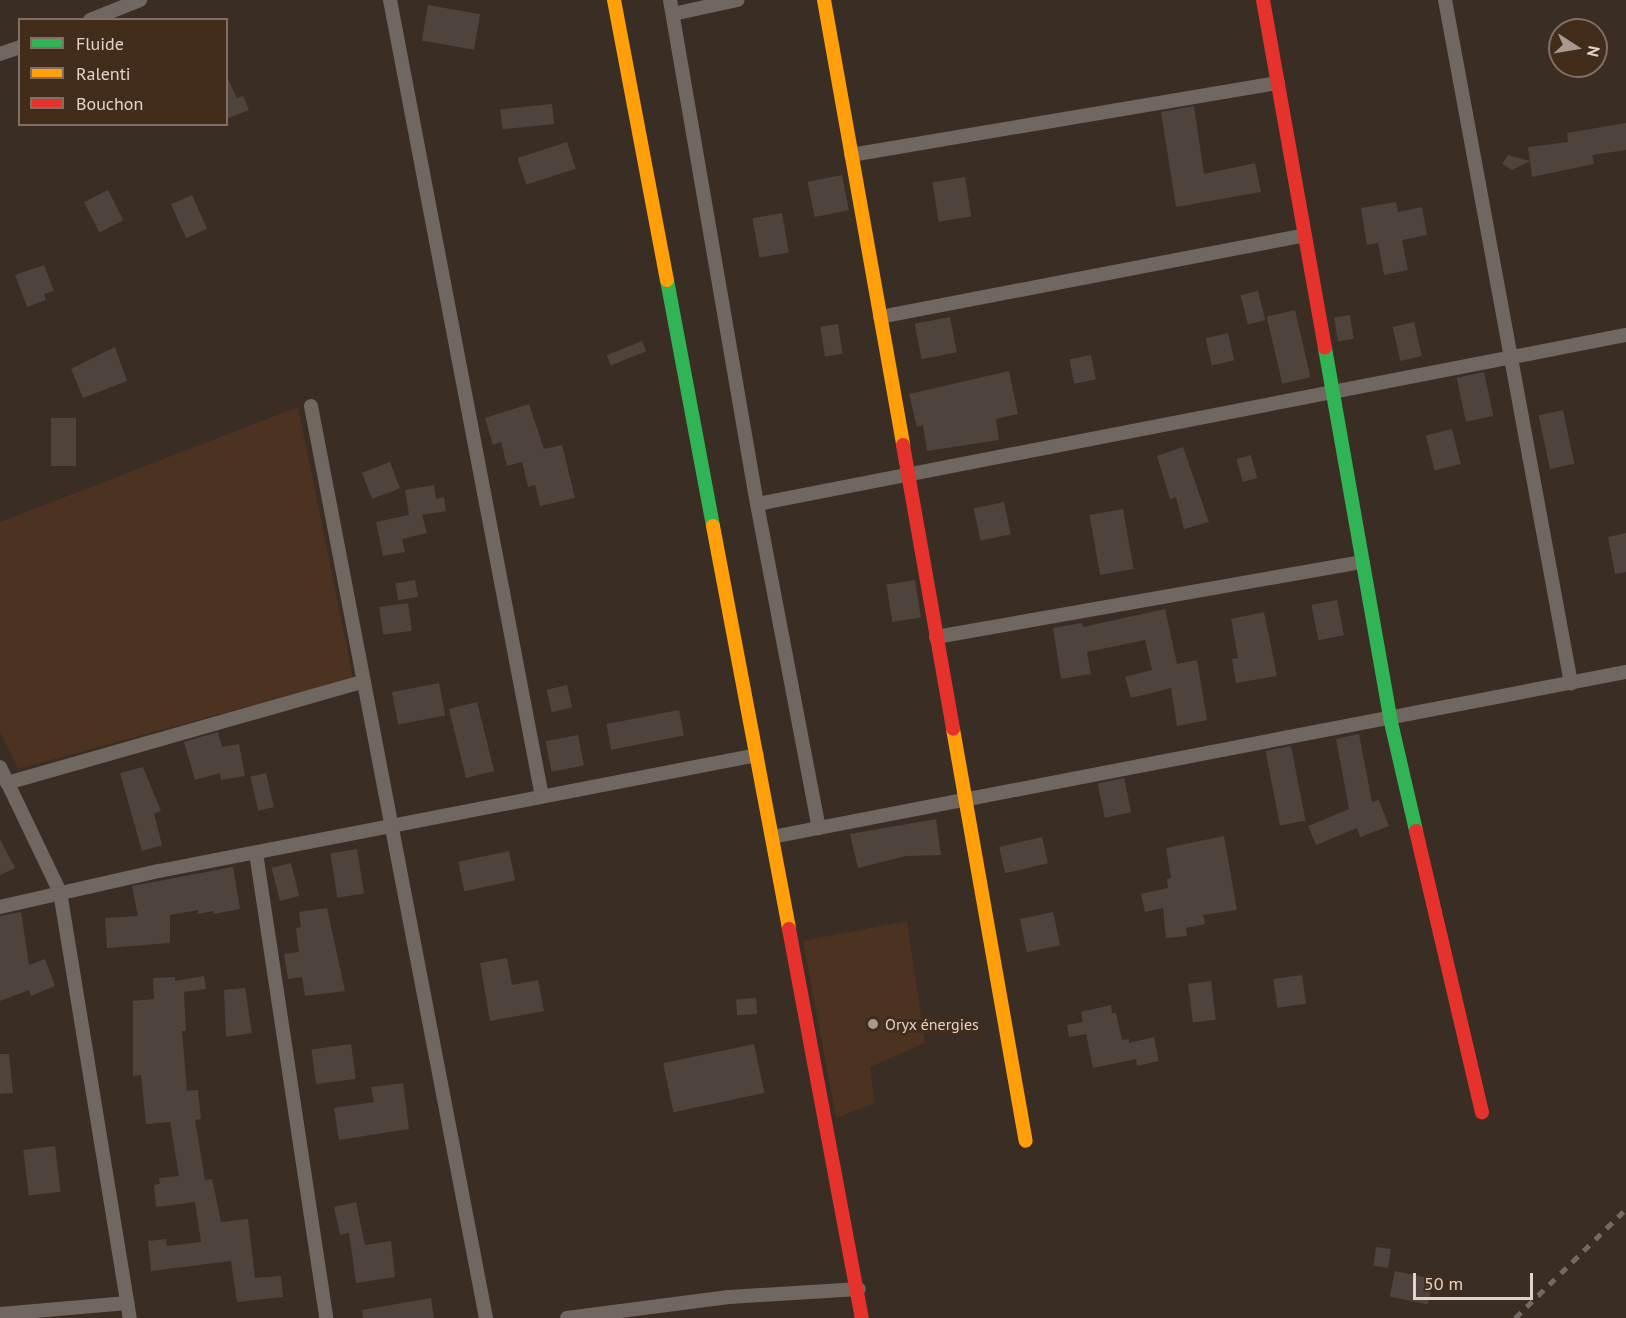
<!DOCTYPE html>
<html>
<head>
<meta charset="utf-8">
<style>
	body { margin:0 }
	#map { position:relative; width:1626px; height:1318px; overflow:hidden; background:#3a2d24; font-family:"PT Sans",sans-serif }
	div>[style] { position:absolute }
	.built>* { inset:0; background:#4c3220 }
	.building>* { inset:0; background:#4e443c; transform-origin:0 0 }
	.street>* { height:14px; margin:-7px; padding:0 7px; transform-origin:7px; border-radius:7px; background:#716761 }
	.fast>* { height:14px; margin:-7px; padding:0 7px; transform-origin:7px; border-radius:7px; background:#30b455 }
	.slow>* { height:14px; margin:-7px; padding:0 7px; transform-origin:7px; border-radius:7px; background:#ff9f0a }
	.jam>* { height:14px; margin:-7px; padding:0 7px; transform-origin:7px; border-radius:7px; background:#e5322d }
	.rail>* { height:4.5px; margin-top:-2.25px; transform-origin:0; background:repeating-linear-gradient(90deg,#726963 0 8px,transparent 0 16px) }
	.dots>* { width:16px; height:16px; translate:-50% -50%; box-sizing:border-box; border:3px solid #422c1c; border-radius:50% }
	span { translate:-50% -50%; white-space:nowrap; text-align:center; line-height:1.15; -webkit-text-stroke:6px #422c1c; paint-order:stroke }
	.poi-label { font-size:16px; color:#e2d3ca }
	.left { translate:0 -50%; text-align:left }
	.legend { position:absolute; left:18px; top:18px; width:210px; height:108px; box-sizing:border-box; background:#422c1c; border:2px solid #826f62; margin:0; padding:8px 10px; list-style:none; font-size:18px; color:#e2d3ca }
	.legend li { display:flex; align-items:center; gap:12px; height:30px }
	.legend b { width:30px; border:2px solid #826f62 }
	.north { position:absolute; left:1548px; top:18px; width:60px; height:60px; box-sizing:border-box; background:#422c1c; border:2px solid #826f62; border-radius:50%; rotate:102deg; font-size:16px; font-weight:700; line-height:24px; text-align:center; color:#e2d3ca }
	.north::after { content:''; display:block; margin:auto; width:21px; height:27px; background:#a79990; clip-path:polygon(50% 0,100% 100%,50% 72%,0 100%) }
	.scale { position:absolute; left:1413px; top:1273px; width:120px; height:27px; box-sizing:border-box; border:3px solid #e2d3ca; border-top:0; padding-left:8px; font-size:18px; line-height:21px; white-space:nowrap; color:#e2d3ca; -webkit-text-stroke:4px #422c1c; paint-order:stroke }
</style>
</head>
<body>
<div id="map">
	<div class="built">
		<div style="clip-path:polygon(298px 407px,353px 678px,18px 769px,0 732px,0 522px)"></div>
		<div style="clip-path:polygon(907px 921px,925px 1043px,870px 1067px,875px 1103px,836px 1118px,803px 941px)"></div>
	</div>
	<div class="building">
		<div style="left:428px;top:5px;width:53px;height:36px;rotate:10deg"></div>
		<div style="clip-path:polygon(226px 75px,237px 98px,243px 96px,249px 110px,226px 119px)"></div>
		<div style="left:552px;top:104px;width:20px;height:52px;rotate:84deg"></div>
		<div style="clip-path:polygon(1194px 106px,1204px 174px,1255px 163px,1261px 192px,1176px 207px,1161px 112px)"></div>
		<div style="clip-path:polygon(1626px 123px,1626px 150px,1592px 155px,1594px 164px,1532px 177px,1530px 161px,1512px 170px,1502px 164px,1508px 155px,1530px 161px,1528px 147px,1568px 142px,1567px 133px)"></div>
		<div style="left:567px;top:142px;width:28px;height:52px;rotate:72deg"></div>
		<div style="left:842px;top:175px;width:36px;height:35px;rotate:79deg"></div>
		<div style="left:965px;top:177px;width:40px;height:33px;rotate:81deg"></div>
		<div style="left:108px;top:190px;width:34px;height:27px;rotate:63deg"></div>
		<div style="left:192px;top:195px;width:37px;height:23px;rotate:66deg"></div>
		<div style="clip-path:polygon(1396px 202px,1398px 212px,1422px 207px,1427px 235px,1402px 240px,1408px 270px,1384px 275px,1378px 243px,1367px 245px,1361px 208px)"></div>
		<div style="left:782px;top:213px;width:40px;height:30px;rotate:80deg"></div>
		<div style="clip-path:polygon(44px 265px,54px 291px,44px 294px,46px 300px,27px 307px,15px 275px)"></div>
		<div style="left:1258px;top:291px;width:30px;height:18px;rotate:76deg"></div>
		<div style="left:1295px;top:310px;width:69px;height:29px;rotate:77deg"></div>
		<div style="left:1350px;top:315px;width:24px;height:16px;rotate:81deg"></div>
		<div style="left:950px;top:317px;width:36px;height:36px;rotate:79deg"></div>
		<div style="left:1414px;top:322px;width:35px;height:22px;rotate:77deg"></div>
		<div style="left:838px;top:324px;width:30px;height:18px;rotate:81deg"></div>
		<div style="left:1228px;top:333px;width:28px;height:23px;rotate:77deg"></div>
		<div style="left:642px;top:341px;width:11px;height:38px;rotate:68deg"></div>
		<div style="clip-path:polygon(115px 347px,127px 381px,83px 398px,71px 369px)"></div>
		<div style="left:1091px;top:355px;width:25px;height:22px;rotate:79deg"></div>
		<div style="clip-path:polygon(1009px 371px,1018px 414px,996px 419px,999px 440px,927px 451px,923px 425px,917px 427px,909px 394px)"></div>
		<div style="left:1484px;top:372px;width:45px;height:28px;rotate:78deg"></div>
		<div style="clip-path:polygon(529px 404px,544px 449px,562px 445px,575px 498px,540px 506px,535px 485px,528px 487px,522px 462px,507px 466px,501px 442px,493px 445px,485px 418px)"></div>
		<div style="left:1563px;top:410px;width:55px;height:25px;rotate:78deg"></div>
		<div style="left:51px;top:418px;width:25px;height:48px"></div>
		<div style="left:1452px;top:429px;width:36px;height:27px;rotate:76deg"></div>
		<div style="clip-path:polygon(1183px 447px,1209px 522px,1184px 529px,1176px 497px,1170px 499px,1157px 456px)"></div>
		<div style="left:1251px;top:455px;width:24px;height:15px;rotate:75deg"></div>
		<div style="left:390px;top:462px;width:28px;height:30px;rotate:69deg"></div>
		<div style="clip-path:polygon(434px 485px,436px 499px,444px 497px,446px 511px,422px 515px,427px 533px,402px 539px,405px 552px,383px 556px,376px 522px,409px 515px,405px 490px)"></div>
		<div style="left:1004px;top:502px;width:33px;height:31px;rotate:78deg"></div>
		<div style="left:1123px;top:509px;width:61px;height:34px;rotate:80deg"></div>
		<div style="clip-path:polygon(1626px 533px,1626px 572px,1615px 574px,1608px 537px)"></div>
		<div style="left:415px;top:580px;width:17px;height:20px;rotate:80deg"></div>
		<div style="left:915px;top:580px;width:38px;height:29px;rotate:81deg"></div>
		<div style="left:1337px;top:600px;width:36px;height:26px;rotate:79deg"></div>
		<div style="left:408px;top:603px;width:28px;height:29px;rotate:82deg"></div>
		<div style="clip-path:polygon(1165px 609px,1177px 664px,1197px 660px,1207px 720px,1177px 726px,1171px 688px,1131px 698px,1125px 677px,1152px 670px,1145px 640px,1087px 652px,1091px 674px,1061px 679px,1053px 628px,1082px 623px,1083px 627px)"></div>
		<div style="clip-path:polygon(1264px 612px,1277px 676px,1236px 683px,1232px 659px,1238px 658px,1231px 619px)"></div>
		<div style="left:439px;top:683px;width:33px;height:48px;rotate:79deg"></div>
		<div style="left:567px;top:685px;width:23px;height:21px;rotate:77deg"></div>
		<div style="left:477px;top:702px;width:71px;height:29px;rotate:76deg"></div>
		<div style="left:679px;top:710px;width:26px;height:74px;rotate:79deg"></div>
		<div style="clip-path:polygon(218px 732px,222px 747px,239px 744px,245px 776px,221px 780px,220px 773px,195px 780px,184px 742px)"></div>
		<div style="clip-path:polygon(1359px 734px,1372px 802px,1379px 800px,1389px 826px,1360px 837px,1357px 828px,1316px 845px,1308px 826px,1349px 809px,1336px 739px)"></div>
		<div style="left:578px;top:735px;width:31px;height:33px;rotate:79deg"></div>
		<div style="left:1291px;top:746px;width:76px;height:26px;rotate:79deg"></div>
		<div style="clip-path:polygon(143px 767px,161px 811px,154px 814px,162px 845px,142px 851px,120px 773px)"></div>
		<div style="left:266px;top:773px;width:35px;height:16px;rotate:77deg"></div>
		<div style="left:1124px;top:778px;width:35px;height:27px;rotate:78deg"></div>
		<div style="clip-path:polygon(936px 819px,941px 855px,906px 856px,858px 868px,850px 834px)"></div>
		<div style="clip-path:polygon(1224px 836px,1237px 910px,1203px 915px,1205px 924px,1186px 928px,1187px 936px,1166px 938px,1163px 908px,1145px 912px,1141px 894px,1168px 888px,1167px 879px,1171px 878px,1166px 848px)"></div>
		<div style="left:1042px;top:837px;width:27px;height:44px;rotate:77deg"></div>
		<div style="clip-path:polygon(0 839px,15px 868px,0 875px)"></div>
		<div style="left:357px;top:849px;width:45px;height:27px;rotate:81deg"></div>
		<div style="left:509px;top:851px;width:30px;height:52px;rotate:78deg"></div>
		<div style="left:291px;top:863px;width:34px;height:20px;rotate:76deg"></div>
		<div style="clip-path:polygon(233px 867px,240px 909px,214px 914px,213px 911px,198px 914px,198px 910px,170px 915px,170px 943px,107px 948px,105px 918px,138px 916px,132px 886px)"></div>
		<div style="clip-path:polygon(327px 908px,345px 991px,305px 996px,302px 977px,288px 979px,284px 954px,299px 952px,296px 928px,301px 927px,299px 912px)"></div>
		<div style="clip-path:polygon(21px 912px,29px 965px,45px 959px,55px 986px,31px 996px,29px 990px,0 1001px,0 916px)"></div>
		<div style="left:1053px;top:912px;width:34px;height:34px;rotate:78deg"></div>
		<div style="clip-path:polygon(507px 958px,512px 985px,538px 980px,544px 1011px,490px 1021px,480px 963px)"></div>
		<div style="left:1302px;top:975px;width:29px;height:29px;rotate:82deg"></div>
		<div style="clip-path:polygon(204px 976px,206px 989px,184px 992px,186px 1031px,182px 1031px,187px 1091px,198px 1090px,201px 1119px,195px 1120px,205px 1180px,212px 1179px,221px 1222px,248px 1219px,255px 1278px,281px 1276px,283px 1297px,237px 1302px,231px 1261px,151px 1271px,148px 1241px,166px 1239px,167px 1246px,201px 1242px,195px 1202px,156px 1207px,154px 1185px,160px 1184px,159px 1178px,179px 1176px,170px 1122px,146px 1124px,141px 1075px,133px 1076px,133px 1001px,154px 999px,153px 978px,175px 977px,175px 981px)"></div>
		<div style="left:1211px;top:981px;width:39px;height:23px;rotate:83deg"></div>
		<div style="clip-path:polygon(245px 988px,252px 1033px,226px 1037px,224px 990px)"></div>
		<div style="left:756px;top:998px;width:16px;height:20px;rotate:86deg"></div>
		<div style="clip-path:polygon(1111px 1005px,1112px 1013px,1116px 1013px,1122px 1040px,1129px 1039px,1129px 1043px,1154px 1037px,1159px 1061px,1137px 1066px,1136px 1059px,1093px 1068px,1086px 1034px,1069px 1037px,1067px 1025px,1083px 1022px,1081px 1012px)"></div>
		<div style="left:351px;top:1044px;width:35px;height:40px;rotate:82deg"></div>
		<div style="left:754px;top:1044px;width:50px;height:93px;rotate:78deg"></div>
		<div style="clip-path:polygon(0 1054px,9px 1054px,13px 1093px,0 1094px)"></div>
		<div style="clip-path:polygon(403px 1083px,409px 1129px,339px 1140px,334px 1108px,374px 1102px,371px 1087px)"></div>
		<div style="left:55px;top:1146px;width:46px;height:32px;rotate:83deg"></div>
		<div style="clip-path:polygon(356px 1202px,365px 1245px,391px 1241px,395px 1277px,356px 1283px,349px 1233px,340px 1235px,334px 1207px)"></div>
		<div style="left:1376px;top:1247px;width:15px;height:19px;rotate:8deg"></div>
		<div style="left:1395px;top:1271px;width:39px;height:26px;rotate:12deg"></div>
		<div style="clip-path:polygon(431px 1298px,434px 1318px,363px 1318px,362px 1310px)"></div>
	</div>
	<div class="street">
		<div style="left:390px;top:0;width:811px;rotate:79.2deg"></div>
		<div style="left:670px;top:0;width:511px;rotate:80.21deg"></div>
		<div style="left:757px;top:504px;width:330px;rotate:79.2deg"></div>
		<div style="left:1445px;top:0;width:695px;rotate:79.55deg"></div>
		<div style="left:673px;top:14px;width:66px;rotate:-12.3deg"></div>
		<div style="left:90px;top:20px;width:54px;rotate:-21.8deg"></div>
		<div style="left:0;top:54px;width:21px;rotate:-19deg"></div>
		<div style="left:851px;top:155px;width:433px;rotate:-9.6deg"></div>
		<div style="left:880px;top:317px;width:432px;rotate:-10.9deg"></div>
		<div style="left:311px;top:406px;width:929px;rotate:79.14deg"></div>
		<div style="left:757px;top:504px;width:885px;rotate:-11.01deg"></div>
		<div style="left:936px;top:637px;width:433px;rotate:-10deg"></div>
		<div style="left:0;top:767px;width:139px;rotate:64.4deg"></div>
		<div style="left:60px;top:892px;width:432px;rotate:80.7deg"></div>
		<div style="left:7px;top:783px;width:371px;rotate:-15.9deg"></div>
		<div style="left:772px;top:837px;width:870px;rotate:-10.94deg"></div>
		<div style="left:256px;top:853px;width:470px;rotate:81.4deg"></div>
		<div style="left:0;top:907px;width:163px;rotate:-12.8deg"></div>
		<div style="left:159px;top:871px;width:609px;rotate:-10.98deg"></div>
		<div style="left:0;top:1314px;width:128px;rotate:-4.9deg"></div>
		<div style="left:567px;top:1318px;width:163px;rotate:-7.4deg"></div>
		<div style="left:729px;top:1297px;width:130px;rotate:-3.5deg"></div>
	</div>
	<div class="fast">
		<div style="left:667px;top:280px;width:250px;rotate:79.4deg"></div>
		<div style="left:1325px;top:348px;width:376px;rotate:80deg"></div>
		<div style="left:1390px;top:718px;width:116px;rotate:77deg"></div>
	</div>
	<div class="slow">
		<div style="left:614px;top:0;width:285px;rotate:79.3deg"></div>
		<div style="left:824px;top:0;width:452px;rotate:79.9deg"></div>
		<div style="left:713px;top:526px;width:410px;rotate:79.3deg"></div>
		<div style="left:953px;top:729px;width:418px;rotate:80deg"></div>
	</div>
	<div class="jam">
		<div style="left:1263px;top:0;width:353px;rotate:79.9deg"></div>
		<div style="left:903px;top:445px;width:288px;rotate:80deg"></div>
		<div style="left:1416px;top:831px;width:289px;rotate:76.8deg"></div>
		<div style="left:789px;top:929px;width:396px;rotate:79.4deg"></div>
	</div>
	<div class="rail">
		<div style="left:1515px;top:1318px;width:156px;rotate:-44.5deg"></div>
	</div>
	<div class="dots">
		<div style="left:873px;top:1024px;background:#a79990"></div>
	</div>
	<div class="poi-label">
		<span class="left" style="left:885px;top:1024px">Oryx énergies</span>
	</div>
	<ul class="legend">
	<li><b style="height:8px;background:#30b455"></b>Fluide</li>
	<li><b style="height:8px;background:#ff9f0a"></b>Ralenti</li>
	<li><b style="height:8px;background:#e5322d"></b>Bouchon</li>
	</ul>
	<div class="north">N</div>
	<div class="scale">50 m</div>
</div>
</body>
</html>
